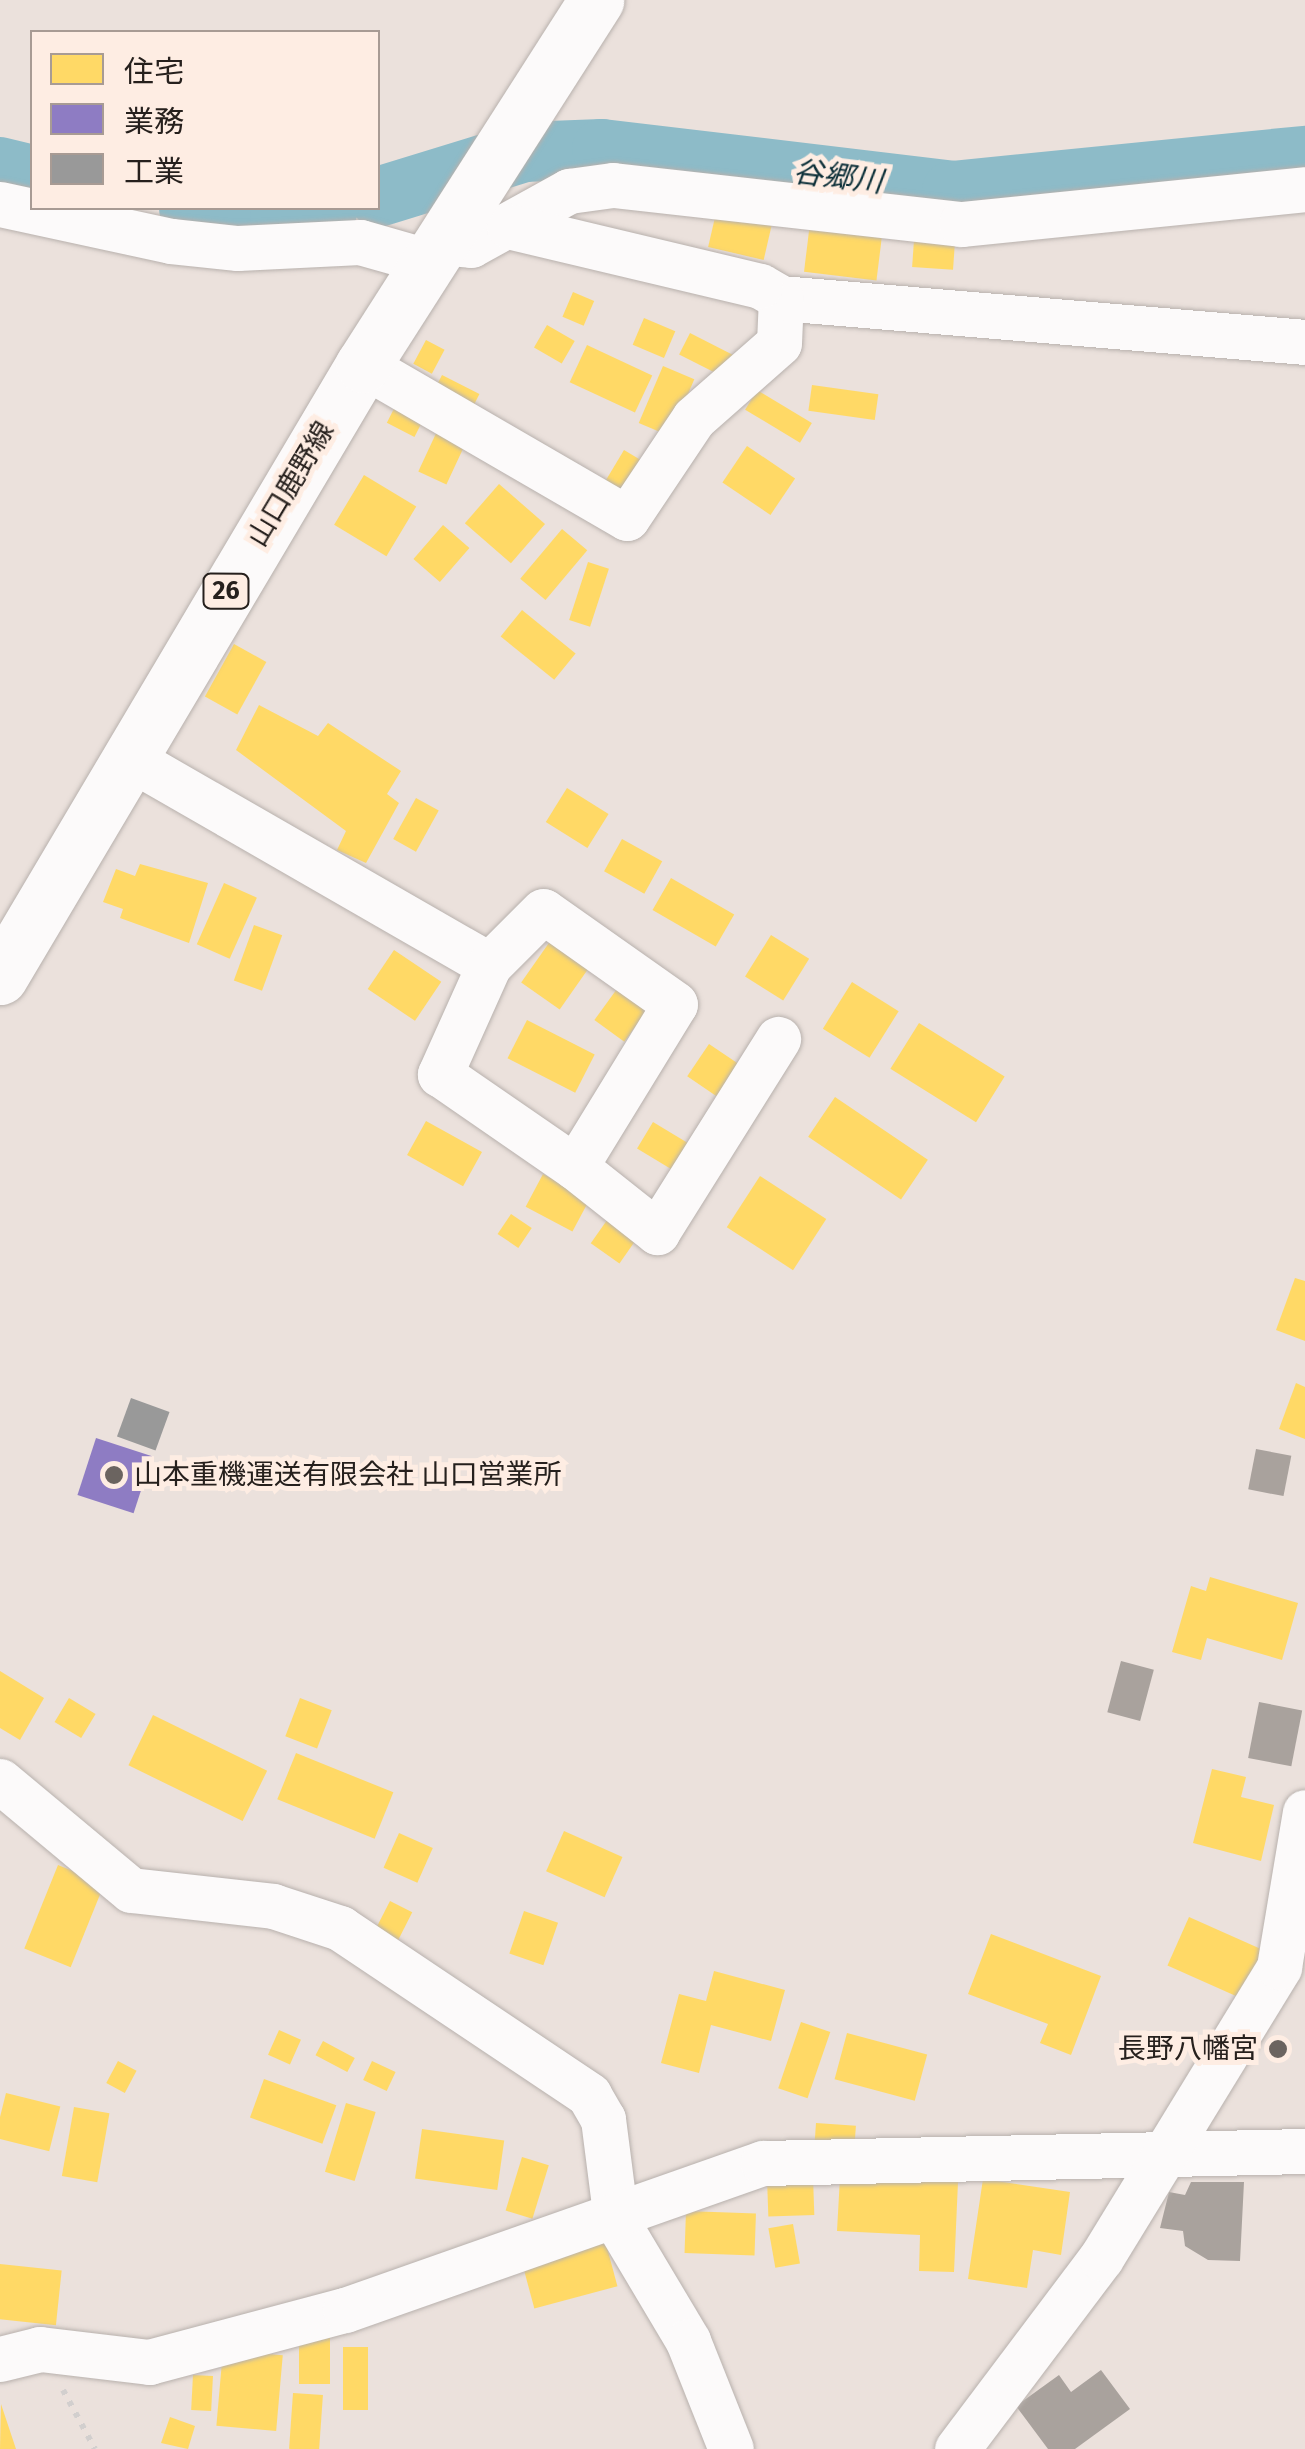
<!DOCTYPE html>
<html>
<head>
<meta charset="utf-8">
<style>
	body { margin:0 }
	#map { position:relative; width:1305px; height:2449px; overflow:hidden; background:#ebe1dc; font-family:"Fira Sans","Noto Sans JP",sans-serif }
	div>[style] { position:absolute }
	.homes>* { inset:0; background:#ffd966; transform-origin:0 0 }
	.offices>* { inset:0; background:#8e7cc3; transform-origin:0 0 }
	.industry>* { inset:0; background:#999; transform-origin:0 0 }
	.river>* { height:60px; margin:-30px; padding:0 30px; transform-origin:30px; border-radius:30px; background:#8dbbc8 }
	.building>* { inset:0; background:#a9a29d; transform-origin:0 0 }
	.path>* { height:6px; margin-top:-3px; transform-origin:0; background:repeating-linear-gradient(90deg,#d2cfce 0 5px,transparent 0 13px) }
	.roads { filter:drop-shadow(0 0 2px #b8b1ad) drop-shadow(0 0 2px #b8b1ad) }
	.minor>* { height:45px; margin:-22.5px; padding:0 22.5px; transform-origin:22.5px; border-radius:22.5px; background:#fcfafa }
	.major>* { height:55px; margin:-27.5px; padding:0 27.5px; transform-origin:27.5px; border-radius:27.5px; background:#fcfafa }
	.dots>* { width:28px; height:28px; translate:-50% -50%; box-sizing:border-box; border:5px solid #feede3; border-radius:50% }
	span { translate:-50% -50%; white-space:nowrap; text-align:center; line-height:1.15; -webkit-text-stroke:10px #feede3; paint-order:stroke }
	.shield-label span { padding:2px 8px; background:#feede3; border:2px solid; border-radius:8px; -webkit-text-stroke-width:0 }
	.shield-label { font-size:25px; color:#26201d; font-weight:700 }
	.street-label { font-size:28px; color:#26201d }
	.poi-label { font-size:28px; color:#26201d }
	.left { translate:0 -50%; text-align:left }
	.right { translate:-100% -50%; text-align:right }
	.water-label { font-size:30px; color:#0c2f38; font-style:italic }
	.legend { position:absolute; left:30px; top:30px; width:350px; height:180px; box-sizing:border-box; background:#feede3; border:2px solid #a89b94; margin:0; padding:12px 18px; list-style:none; font-size:30px; color:#26201d }
	.legend li { display:flex; align-items:center; gap:20px; height:50px }
	.legend b { width:50px; border:2px solid #a89b94 }
</style>
</head>
<body>
<div id="map">
	<div class="homes">
		<div style="left:716px;top:213px;width:57px;height:35px;rotate:13deg"></div>
		<div style="left:810px;top:223px;width:73px;height:49px;rotate:7deg"></div>
		<div style="left:914px;top:240px;width:41px;height:27px;rotate:4deg"></div>
		<div style="left:573px;top:292px;width:23px;height:27px;rotate:23deg"></div>
		<div style="left:644px;top:318px;width:34px;height:29px;rotate:23deg"></div>
		<div style="left:547px;top:325px;width:32px;height:26px;rotate:30deg"></div>
		<div style="left:690px;top:333px;width:55px;height:24px;rotate:27deg"></div>
		<div style="left:426px;top:340px;width:21px;height:27px;rotate:28deg"></div>
		<div style="left:587px;top:345px;width:72px;height:41px;rotate:25deg"></div>
		<div style="left:663px;top:366px;width:34px;height:62px;rotate:23deg"></div>
		<div style="left:442px;top:375px;width:42px;height:24px;rotate:27deg"></div>
		<div style="left:812px;top:385px;width:67px;height:26px;rotate:8deg"></div>
		<div style="left:757px;top:390px;width:64px;height:23px;rotate:31deg"></div>
		<div style="left:400px;top:397px;width:31px;height:29px;rotate:27deg"></div>
		<div style="left:439px;top:427px;width:31px;height:49px;rotate:25deg"></div>
		<div style="left:747px;top:446px;width:58px;height:44px;rotate:34deg"></div>
		<div style="left:624px;top:450px;width:35px;height:39px;rotate:31deg"></div>
		<div style="left:364px;top:475px;width:61px;height:58px;rotate:31deg"></div>
		<div style="left:499px;top:484px;width:61px;height:52px;rotate:41deg"></div>
		<div style="left:443px;top:525px;width:35px;height:45px;rotate:41deg"></div>
		<div style="left:562px;top:529px;width:33px;height:65px;rotate:40deg"></div>
		<div style="left:588px;top:562px;width:22px;height:61px;rotate:18deg"></div>
		<div style="left:522px;top:610px;width:69px;height:34px;rotate:39deg"></div>
		<div style="left:234px;top:644px;width:37px;height:60px;rotate:29deg"></div>
		<div style="clip-path:polygon(259px 705px,318px 736px,328px 723px,401px 771px,387px 794px,399px 803px,366px 863px,337px 850px,346px 831px,236px 750px)"></div>
		<div style="left:567px;top:788px;width:49px;height:40px;rotate:32deg"></div>
		<div style="left:416px;top:798px;width:26px;height:47px;rotate:29deg"></div>
		<div style="left:622px;top:839px;width:46px;height:37px;rotate:29deg"></div>
		<div style="clip-path:polygon(140px 864px,208px 883px,189px 943px,120px 918px,123px 909px,103px 902px,116px 869px,135px 876px)"></div>
		<div style="left:671px;top:878px;width:73px;height:37px;rotate:30deg"></div>
		<div style="left:224px;top:883px;width:36px;height:67px;rotate:24deg"></div>
		<div style="left:254px;top:925px;width:30px;height:59px;rotate:20deg"></div>
		<div style="left:771px;top:935px;width:45px;height:49px;rotate:32deg"></div>
		<div style="left:551px;top:940px;width:47px;height:52px;rotate:35deg"></div>
		<div style="left:394px;top:950px;width:57px;height:47px;rotate:34deg"></div>
		<div style="left:622px;top:982px;width:37px;height:47px;rotate:36deg"></div>
		<div style="left:852px;top:982px;width:55px;height:55px;rotate:32deg"></div>
		<div style="left:527px;top:1020px;width:76px;height:43px;rotate:27deg"></div>
		<div style="left:919px;top:1023px;width:101px;height:54px;rotate:32deg"></div>
		<div style="left:709px;top:1044px;width:43px;height:39px;rotate:34deg"></div>
		<div style="left:835px;top:1097px;width:112px;height:48px;rotate:34deg"></div>
		<div style="left:426px;top:1121px;width:64px;height:39px;rotate:29deg"></div>
		<div style="left:653px;top:1122px;width:45px;height:31px;rotate:31deg"></div>
		<div style="left:543px;top:1174px;width:53px;height:37px;rotate:28deg"></div>
		<div style="left:760px;top:1176px;width:79px;height:61px;rotate:33deg"></div>
		<div style="left:612px;top:1213px;width:35px;height:37px;rotate:35deg"></div>
		<div style="left:511px;top:1214px;width:25px;height:24px;rotate:34deg"></div>
		<div style="clip-path:polygon(1295px 1278px,1305px 1281px,1305px 1341px,1276px 1330px)"></div>
		<div style="clip-path:polygon(1296px 1383px,1305px 1387px,1305px 1439px,1279px 1429px)"></div>
		<div style="clip-path:polygon(1210px 1577px,1298px 1603px,1282px 1660px,1207px 1638px,1201px 1660px,1172px 1652px,1191px 1586px,1206px 1591px)"></div>
		<div style="clip-path:polygon(0 1671px,44px 1698px,20px 1740px,0 1728px)"></div>
		<div style="left:69px;top:1698px;width:31px;height:28px;rotate:31deg"></div>
		<div style="left:300px;top:1698px;width:34px;height:41px;rotate:21deg"></div>
		<div style="left:153px;top:1715px;width:127px;height:56px;rotate:26deg"></div>
		<div style="left:296px;top:1753px;width:105px;height:50px;rotate:22deg"></div>
		<div style="clip-path:polygon(1212px 1769px,1246px 1777px,1241px 1797px,1274px 1805px,1261px 1861px,1193px 1843px)"></div>
		<div style="left:564px;top:1831px;width:64px;height:44px;rotate:24deg"></div>
		<div style="left:399px;top:1833px;width:37px;height:38px;rotate:24deg"></div>
		<div style="left:58px;top:1865px;width:50px;height:90px;rotate:22deg"></div>
		<div style="left:390px;top:1901px;width:25px;height:31px;rotate:27deg"></div>
		<div style="left:524px;top:1911px;width:36px;height:45px;rotate:19deg"></div>
		<div style="left:1189px;top:1917px;width:83px;height:53px;rotate:24deg"></div>
		<div style="clip-path:polygon(991px 1934px,1101px 1976px,1071px 2055px,1040px 2043px,1048px 2024px,968px 1994px)"></div>
		<div style="clip-path:polygon(714px 1971px,785px 1990px,771px 2041px,711px 2025px,699px 2073px,661px 2063px,679px 1994px,706px 2001px)"></div>
		<div style="left:801px;top:2022px;width:31px;height:70px;rotate:19deg"></div>
		<div style="left:279px;top:2030px;width:24px;height:27px;rotate:24deg"></div>
		<div style="left:847px;top:2033px;width:83px;height:48px;rotate:15deg"></div>
		<div style="left:323px;top:2041px;width:36px;height:16px;rotate:28deg"></div>
		<div style="left:118px;top:2061px;width:21px;height:25px;rotate:28deg"></div>
		<div style="left:372px;top:2061px;width:26px;height:21px;rotate:25deg"></div>
		<div style="left:264px;top:2079px;width:77px;height:41px;rotate:20deg"></div>
		<div style="left:6px;top:2093px;width:56px;height:46px;rotate:14deg"></div>
		<div style="left:346px;top:2103px;width:31px;height:72px;rotate:17deg"></div>
		<div style="left:74px;top:2107px;width:36px;height:70px;rotate:10deg"></div>
		<div style="left:816px;top:2123px;width:40px;height:22px;rotate:4deg"></div>
		<div style="left:422px;top:2129px;width:83px;height:50px;rotate:8deg"></div>
		<div style="left:522px;top:2157px;width:28px;height:56px;rotate:17deg"></div>
		<div style="left:813px;top:2177px;width:38px;height:46px;rotate:88deg"></div>
		<div style="clip-path:polygon(840px 2177px,958px 2182px,954px 2272px,919px 2271px,920px 2235px,837px 2231px)"></div>
		<div style="clip-path:polygon(983px 2179px,1070px 2192px,1061px 2255px,1033px 2250px,1027px 2288px,968px 2279px)"></div>
		<div style="left:686px;top:2211px;width:70px;height:42px;rotate:2deg"></div>
		<div style="left:793px;top:2224px;width:40px;height:25px;rotate:80deg"></div>
		<div style="left:605px;top:2240px;width:48px;height:86px;rotate:75deg"></div>
		<div style="left:0;top:2264px;width:62px;height:55px;rotate:6deg"></div>
		<div style="left:299px;top:2337px;width:31px;height:47px"></div>
		<div style="left:343px;top:2347px;width:25px;height:63px"></div>
		<div style="left:223px;top:2350px;width:60px;height:76px;rotate:5deg"></div>
		<div style="left:193px;top:2375px;width:20px;height:35px;rotate:3deg"></div>
		<div style="left:293px;top:2393px;width:30px;height:56px;rotate:4deg"></div>
		<div style="clip-path:polygon(1px 2404px,16px 2449px,0 2449px)"></div>
		<div style="clip-path:polygon(170px 2417px,195px 2426px,188px 2449px,161px 2443px)"></div>
	</div>
	<div class="offices">
		<div style="left:96px;top:1438px;width:59px;height:60px;rotate:18deg"></div>
	</div>
	<div class="industry">
		<div style="left:131px;top:1398px;width:41px;height:41px;rotate:20deg"></div>
	</div>
	<div class="river">
		<div style="left:0;top:167px;width:33px;rotate:14deg"></div>
		<div style="left:378px;top:197px;width:153px;rotate:-17.1deg"></div>
		<div style="left:524px;top:152px;width:78px;rotate:-2.2deg"></div>
		<div style="left:602px;top:149px;width:353px;rotate:6.8deg"></div>
		<div style="left:952px;top:191px;width:355px;rotate:-5.7deg"></div>
		<div style="left:189px;top:208px;width:91px;rotate:4.4deg"></div>
		<div style="left:280px;top:215px;width:49px;rotate:-8.3deg"></div>
	</div>
	<div class="building">
		<div style="left:1256px;top:1449px;width:36px;height:41px;rotate:11deg"></div>
		<div style="left:1121px;top:1661px;width:34px;height:53px;rotate:15deg"></div>
		<div style="left:1259px;top:1702px;width:44px;height:57px;rotate:11deg"></div>
		<div style="clip-path:polygon(1191px 2182px,1244px 2182px,1240px 2261px,1208px 2260px,1185px 2246px,1183px 2231px,1160px 2228px,1169px 2192px,1185px 2195px)"></div>
		<div style="clip-path:polygon(1101px 2370px,1130px 2409px,1075px 2449px,1048px 2449px,1016px 2406px,1059px 2375px,1071px 2392px)"></div>
	</div>
	<div class="path">
		<div style="left:63px;top:2390px;width:67px;rotate:61.5deg"></div>
	</div>
	<div class="roads">
		<div class="minor">
			<div style="left:0;top:204px;width:175px;rotate:12.2deg"></div>
			<div style="left:171px;top:241px;width:67px;rotate:6deg"></div>
			<div style="left:238px;top:248px;width:122px;rotate:-2.8deg"></div>
			<div style="left:360px;top:242px;width:70px;rotate:15.8deg"></div>
			<div style="left:439px;top:242px;width:32px;rotate:5deg"></div>
			<div style="left:471px;top:245px;width:112px;rotate:-28.9deg"></div>
			<div style="left:569px;top:191px;width:44px;rotate:-7.8deg"></div>
			<div style="left:613px;top:185px;width:350px;rotate:6.4deg"></div>
			<div style="left:961px;top:224px;width:346px;rotate:-5.8deg"></div>
			<div style="left:781px;top:298px;width:526px;rotate:4.8deg"></div>
			<div style="left:363px;top:365px;width:305px;rotate:30.1deg"></div>
			<div style="left:627px;top:518px;width:120px;rotate:-56.2deg"></div>
			<div style="left:694px;top:418px;width:113px;rotate:-41.4deg"></div>
			<div style="left:779px;top:343px;width:45px;rotate:-87.5deg"></div>
			<div style="left:781px;top:298px;width:24px;rotate:-150deg"></div>
			<div style="left:760px;top:286px;width:258px;rotate:-166.6deg"></div>
			<div style="left:126px;top:756px;width:419px;rotate:29.9deg"></div>
			<div style="left:489px;top:965px;width:120px;rotate:114.2deg"></div>
			<div style="left:440px;top:1074px;width:164px;rotate:34.6deg"></div>
			<div style="left:575px;top:1167px;width:191px;rotate:-58.5deg"></div>
			<div style="left:675px;top:1004px;width:161px;rotate:-144.8deg"></div>
			<div style="left:543px;top:911px;width:76px;rotate:135deg"></div>
			<div style="left:575px;top:1167px;width:105px;rotate:38.4deg"></div>
			<div style="left:657px;top:1232px;width:228px;rotate:-57.9deg"></div>
			<div style="left:0;top:1781px;width:170px;rotate:39.8deg"></div>
			<div style="left:131px;top:1890px;width:143px;rotate:6.4deg"></div>
			<div style="left:273px;top:1906px;width:71px;rotate:18.2deg"></div>
			<div style="left:340px;top:1928px;width:300px;rotate:33.8deg"></div>
			<div style="left:589px;top:2095px;width:28px;rotate:60deg"></div>
			<div style="left:603px;top:2119px;width:102px;rotate:82.7deg"></div>
			<div style="left:616px;top:2220px;width:141px;rotate:59.2deg"></div>
			<div style="left:688px;top:2341px;width:116px;rotate:68.3deg"></div>
			<div style="left:0;top:2359px;width:41px;rotate:-14deg"></div>
			<div style="left:40px;top:2349px;width:110px;rotate:6.8deg"></div>
			<div style="left:149px;top:2362px;width:203px;rotate:-14.9deg"></div>
			<div style="left:345px;top:2310px;width:443px;rotate:-19.4deg"></div>
			<div style="left:763px;top:2163px;width:542px;rotate:-1.27deg"></div>
			<div style="left:957px;top:2449px;width:239px;rotate:-53deg"></div>
			<div style="left:1101px;top:2258px;width:341px;rotate:-58.5deg"></div>
			<div style="left:1279px;top:1967px;width:157px;rotate:-80.5deg"></div>
		</div>
		<div class="major">
			<div style="left:0;top:977px;width:712px;rotate:-59.33deg"></div>
			<div style="left:363px;top:365px;width:433px;rotate:-57.4deg"></div>
		</div>
	</div>
	<div class="dots">
		<div style="left:114px;top:1475px;background:#6b6460"></div>
		<div style="left:1278px;top:2049px;background:#6b6460"></div>
	</div>
	<div class="shield-label">
		<span style="left:226px;top:591px">26</span>
	</div>
	<div class="street-label">
		<span style="left:291px;top:484px;rotate:-59deg">山口鹿野線</span>
	</div>
	<div class="poi-label">
		<span class="left" style="left:134px;top:1475px">山本重機運送有限会社 山口営業所</span>
		<span class="right" style="left:1258px;top:2049px">長野八幡宮</span>
	</div>
	<div class="water-label">
		<span style="left:838px;top:177px;rotate:7deg">谷郷川</span>
	</div>
	<ul class="legend">
	<li><b style="height:28px;background:#ffd966"></b>住宅</li>
	<li><b style="height:28px;background:#8e7cc3"></b>業務</li>
	<li><b style="height:28px;background:#999"></b>工業</li>
	</ul>
</div>
</body>
</html>
